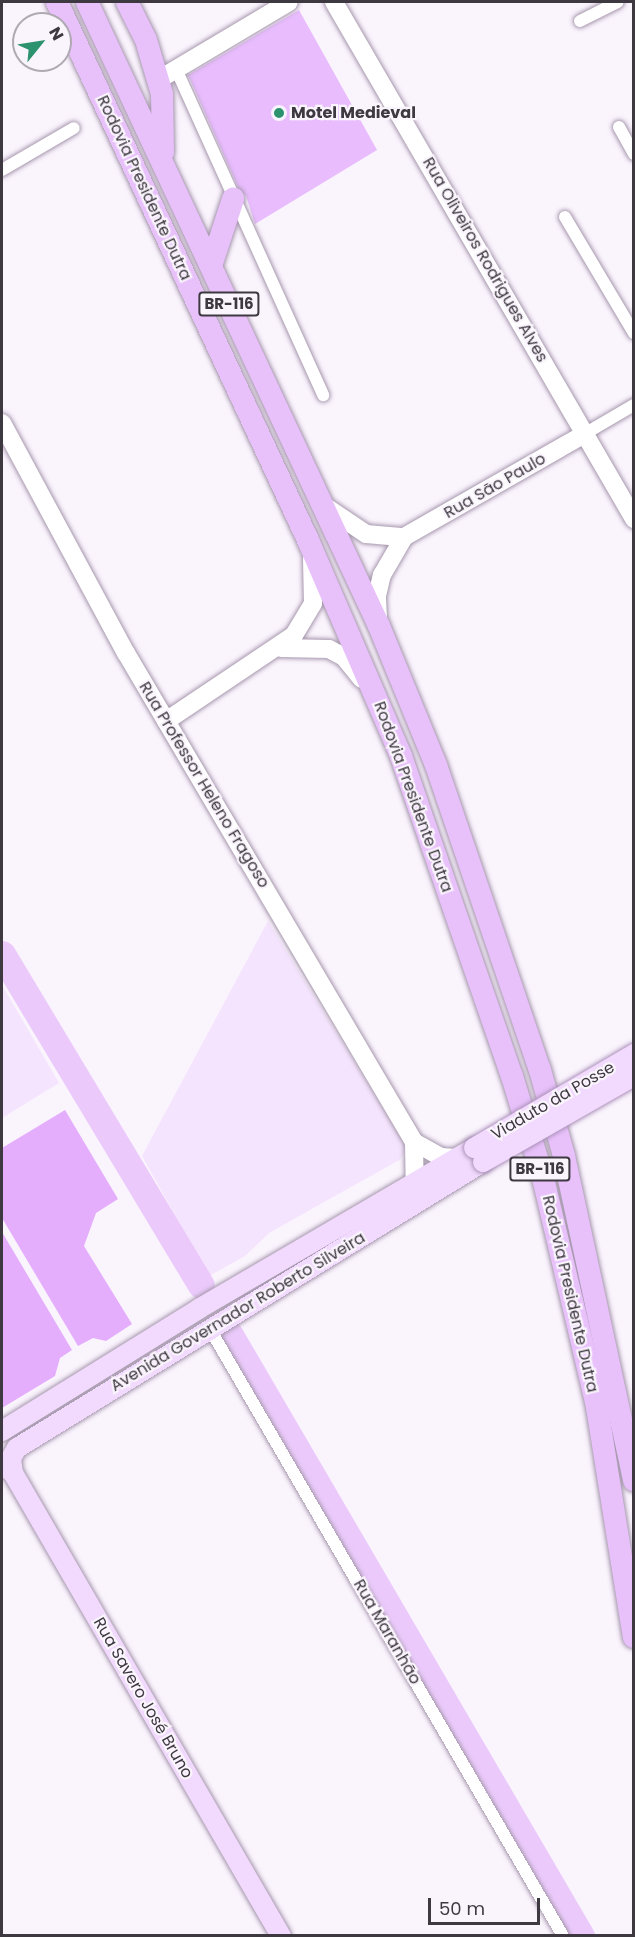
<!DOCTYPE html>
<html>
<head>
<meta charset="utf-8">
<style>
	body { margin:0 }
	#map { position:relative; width:635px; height:1937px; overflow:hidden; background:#faf4fd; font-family:Poppins,sans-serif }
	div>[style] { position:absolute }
	.built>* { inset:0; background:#f5e4fd }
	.green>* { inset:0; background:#e4aefd }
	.river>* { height:27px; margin:-13.5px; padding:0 13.5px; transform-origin:13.5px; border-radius:13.5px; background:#ebcafb }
	.building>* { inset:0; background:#e8bcfd }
	.roads { filter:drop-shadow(0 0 2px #a697ad) drop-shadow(0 0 2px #a697ad) }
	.street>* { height:12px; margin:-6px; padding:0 6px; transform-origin:6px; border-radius:6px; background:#fff }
	.secondary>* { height:18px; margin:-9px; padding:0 9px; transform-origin:9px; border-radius:9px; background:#fff }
	.primary>* { height:20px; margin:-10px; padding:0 10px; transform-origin:10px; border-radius:10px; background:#f1dafd }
	.highway>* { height:22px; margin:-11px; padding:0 11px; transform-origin:11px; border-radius:11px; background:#e8c1fb }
	.bridges { filter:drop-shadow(0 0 2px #ac91ba) drop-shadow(0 0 2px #ac91ba) }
	.primary-bridge>* { height:20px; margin:-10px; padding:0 10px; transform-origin:10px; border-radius:10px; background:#f1dafd }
	.dots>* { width:16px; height:16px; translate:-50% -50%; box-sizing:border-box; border:3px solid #faf4fd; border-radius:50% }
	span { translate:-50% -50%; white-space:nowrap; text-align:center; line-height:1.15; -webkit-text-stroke:4.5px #faf4fd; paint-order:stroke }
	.shield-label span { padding:2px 4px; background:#faf4fd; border:2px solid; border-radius:4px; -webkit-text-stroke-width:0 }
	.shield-label { font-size:15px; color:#3e3841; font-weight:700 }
	.poi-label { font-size:16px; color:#3e3841; font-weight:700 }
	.left { translate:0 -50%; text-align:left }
	.street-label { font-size:16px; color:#3e3841 }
	.frame { position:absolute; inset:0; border:3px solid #3e3841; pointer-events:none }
	.north { position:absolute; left:12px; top:12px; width:60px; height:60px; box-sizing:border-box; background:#faf4fd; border:2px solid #afa9b2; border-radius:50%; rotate:60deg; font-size:16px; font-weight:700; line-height:24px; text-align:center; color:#3e3841 }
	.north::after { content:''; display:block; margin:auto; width:21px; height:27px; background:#2d926e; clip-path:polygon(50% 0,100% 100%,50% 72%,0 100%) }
	.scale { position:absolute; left:428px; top:1898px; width:112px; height:27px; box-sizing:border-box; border:3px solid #3e3841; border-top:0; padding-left:8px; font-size:18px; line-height:21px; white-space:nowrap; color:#3e3841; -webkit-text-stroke:4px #faf4fd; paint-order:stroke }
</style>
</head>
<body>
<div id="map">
	<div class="built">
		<div style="clip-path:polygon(268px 921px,406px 1147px,401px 1159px,269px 1233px,245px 1256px,209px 1276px,142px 1156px)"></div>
		<div style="clip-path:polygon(2px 985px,59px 1083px,2px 1118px)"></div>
	</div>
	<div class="green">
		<div style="clip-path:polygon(65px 1110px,118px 1199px,96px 1213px,84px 1246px,132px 1324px,106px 1341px,93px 1338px,78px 1346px,2px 1218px,2px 1148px)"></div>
		<div style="clip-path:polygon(2px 1232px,72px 1350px,60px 1358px,55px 1376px,2px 1408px)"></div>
	</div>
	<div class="river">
		<div style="left:2px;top:954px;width:386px;rotate:59deg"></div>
		<div style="left:230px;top:1335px;width:696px;rotate:59.71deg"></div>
	</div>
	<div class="building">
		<div style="clip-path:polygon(299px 10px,377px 150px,255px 224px,246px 196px,238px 187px,188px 75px)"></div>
	</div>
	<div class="roads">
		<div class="street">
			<div style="left:580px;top:21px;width:42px;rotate:-26.6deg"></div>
			<div style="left:176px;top:69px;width:358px;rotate:65.7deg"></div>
			<div style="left:619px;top:127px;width:31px;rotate:61deg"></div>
			<div style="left:2px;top:170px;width:83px;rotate:-30.3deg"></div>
			<div style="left:565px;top:217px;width:135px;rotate:59.3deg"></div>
			<div style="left:586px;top:433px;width:56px;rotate:-30.3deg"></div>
			<div style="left:210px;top:1329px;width:702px;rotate:59.82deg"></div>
		</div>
		<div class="secondary">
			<div style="left:334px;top:2px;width:598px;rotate:59.87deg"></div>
			<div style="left:158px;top:80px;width:152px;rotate:-30.8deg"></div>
			<div style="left:2px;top:423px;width:261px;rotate:61.7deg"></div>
			<div style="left:126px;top:653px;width:568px;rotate:59.5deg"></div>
			<div style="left:414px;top:1142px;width:31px;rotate:29deg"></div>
			<div style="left:441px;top:1157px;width:15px;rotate:4deg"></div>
			<div style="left:323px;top:505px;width:52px;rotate:34deg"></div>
			<div style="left:366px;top:534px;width:38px;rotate:5deg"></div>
			<div style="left:404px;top:537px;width:210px;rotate:-29.7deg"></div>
			<div style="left:378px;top:618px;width:22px;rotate:-93deg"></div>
			<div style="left:377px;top:596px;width:22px;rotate:-77deg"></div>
			<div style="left:382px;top:575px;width:44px;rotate:-59.9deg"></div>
			<div style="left:281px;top:648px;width:48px;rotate:1.2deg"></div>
			<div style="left:329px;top:649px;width:17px;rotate:28deg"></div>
			<div style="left:344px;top:657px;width:28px;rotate:51deg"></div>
			<div style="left:166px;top:721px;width:154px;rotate:-33.9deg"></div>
			<div style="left:294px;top:635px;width:37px;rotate:-59deg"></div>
			<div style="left:313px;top:603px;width:44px;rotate:-91.3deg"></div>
			<div style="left:414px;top:1142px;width:39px;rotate:89deg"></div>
		</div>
		<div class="primary">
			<div style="left:2px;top:1431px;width:233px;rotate:-31.8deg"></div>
			<div style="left:200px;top:1308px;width:317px;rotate:-30.3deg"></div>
			<div style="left:4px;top:1465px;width:12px;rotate:42deg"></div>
			<div style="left:13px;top:1473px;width:535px;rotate:59.94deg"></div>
			<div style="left:13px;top:1473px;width:15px;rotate:-98deg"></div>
			<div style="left:11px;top:1458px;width:12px;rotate:-59deg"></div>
			<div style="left:17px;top:1448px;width:547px;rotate:-31.54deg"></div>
		</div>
		<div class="highway">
			<div style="left:57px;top:2px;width:594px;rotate:64.99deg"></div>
			<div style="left:308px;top:540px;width:235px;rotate:66.7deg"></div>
			<div style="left:401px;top:756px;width:339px;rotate:70.9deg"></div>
			<div style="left:512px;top:1076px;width:107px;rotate:73.1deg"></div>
			<div style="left:543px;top:1178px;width:235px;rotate:76.7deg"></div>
			<div style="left:597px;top:1407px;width:233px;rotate:80.9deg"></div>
			<div style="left:87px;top:2px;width:689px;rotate:64.92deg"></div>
			<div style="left:379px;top:626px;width:150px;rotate:67.7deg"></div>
			<div style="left:436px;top:765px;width:322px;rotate:71.2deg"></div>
			<div style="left:540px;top:1070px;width:89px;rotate:74.4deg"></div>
			<div style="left:564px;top:1156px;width:332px;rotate:77.8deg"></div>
			<div style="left:127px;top:2px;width:42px;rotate:63.4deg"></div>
			<div style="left:146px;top:40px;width:56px;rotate:73.5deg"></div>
			<div style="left:162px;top:94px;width:58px;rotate:89deg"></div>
			<div style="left:211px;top:266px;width:71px;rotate:-71.8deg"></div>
		</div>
	</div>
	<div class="bridges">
		<div class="primary-bridge">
			<div style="left:474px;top:1148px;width:186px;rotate:-30.4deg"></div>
			<div style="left:483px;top:1162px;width:174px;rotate:-29.7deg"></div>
		</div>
	</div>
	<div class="dots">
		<div style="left:279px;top:113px;background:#2d926e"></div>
	</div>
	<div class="shield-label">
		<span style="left:229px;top:304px">BR-116</span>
		<span style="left:540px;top:1169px">BR-116</span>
	</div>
	<div class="poi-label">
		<span class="left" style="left:291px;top:113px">Motel Medieval</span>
	</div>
	<div class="street-label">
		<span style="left:144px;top:188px;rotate:65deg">Rodovia Presidente Dutra</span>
		<span style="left:485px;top:260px;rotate:60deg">Rua Oliveiros Rodrigues Alves</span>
		<span style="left:495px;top:486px;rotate:-30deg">Rua São Paulo</span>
		<span style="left:204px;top:785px;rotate:59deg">Rua Professor Heleno Fragoso</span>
		<span style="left:413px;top:797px;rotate:70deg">Rodovia Presidente Dutra</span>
		<span style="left:553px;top:1101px;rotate:-30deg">Viaduto da Posse</span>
		<span style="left:570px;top:1294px;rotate:77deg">Rodovia Presidente Dutra</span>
		<span style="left:238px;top:1312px;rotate:-31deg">Avenida Governador Roberto Silveira</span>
		<span style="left:387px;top:1632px;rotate:60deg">Rua Maranhão</span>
		<span style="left:143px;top:1698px;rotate:60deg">Rua Savero José Bruno</span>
	</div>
	<div class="frame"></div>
	<div class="north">N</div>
	<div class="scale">50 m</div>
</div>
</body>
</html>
